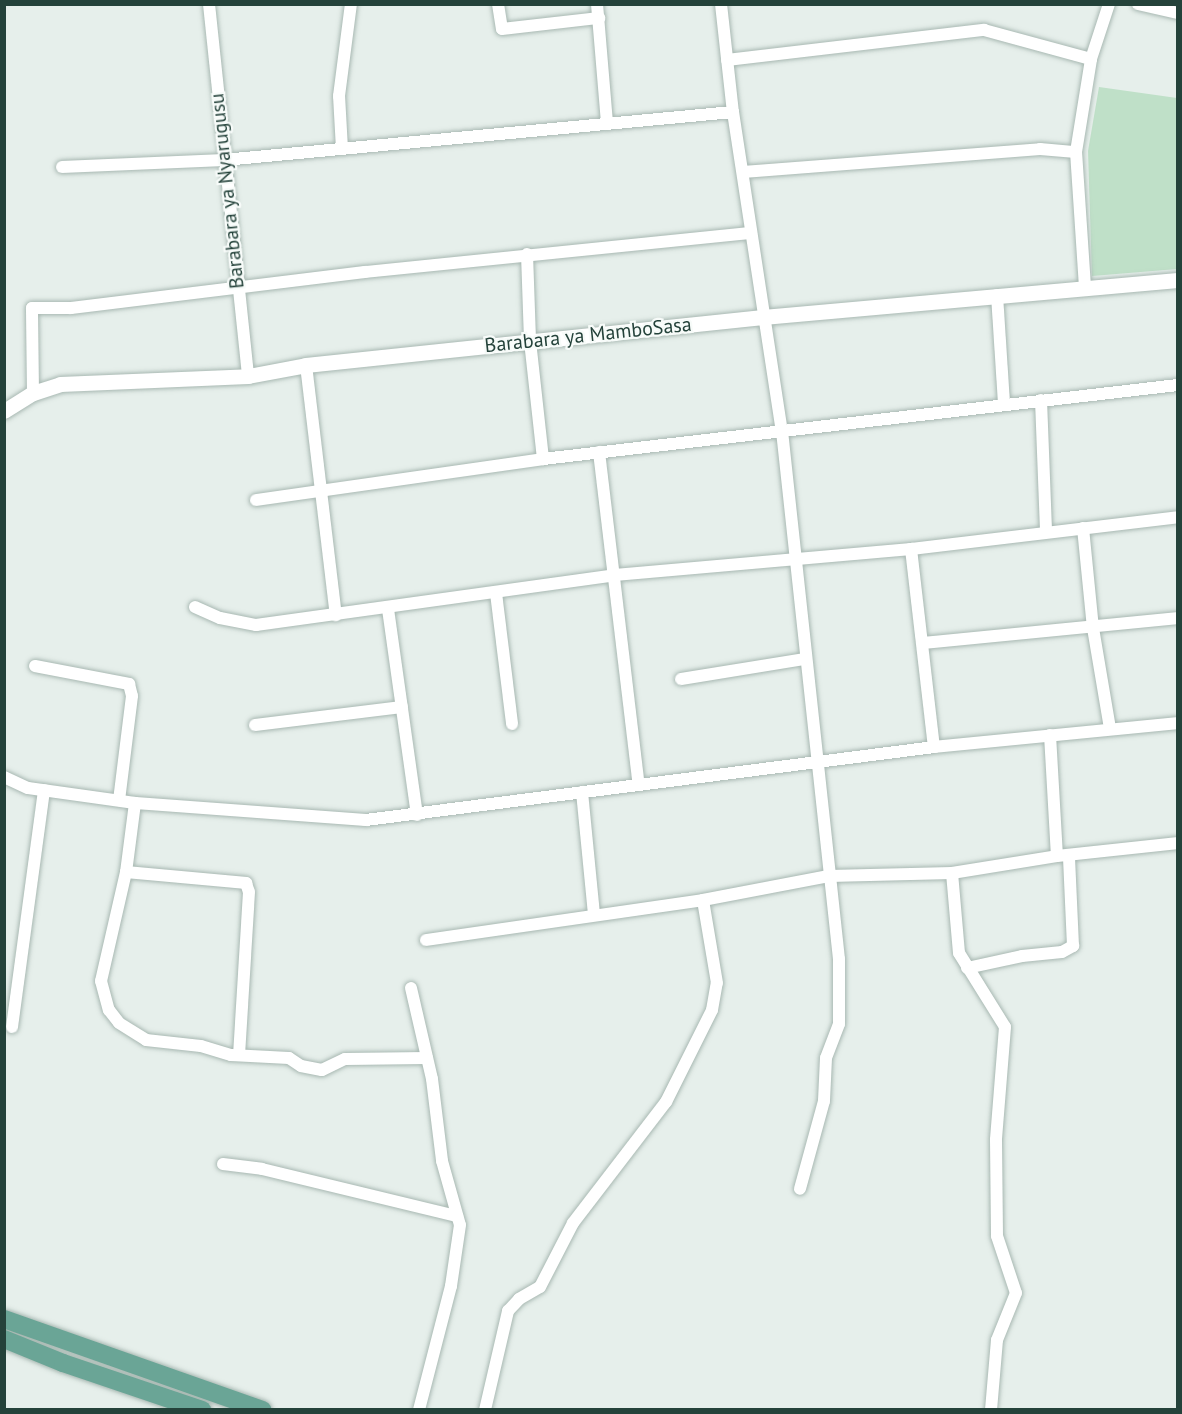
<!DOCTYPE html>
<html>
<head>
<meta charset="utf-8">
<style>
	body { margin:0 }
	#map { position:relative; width:1182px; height:1414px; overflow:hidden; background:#e6efeb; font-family:"PT Sans",sans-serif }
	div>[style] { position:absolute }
	.green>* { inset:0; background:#bfe0c8 }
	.roads { filter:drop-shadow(0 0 2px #a8b8b2) drop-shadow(0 0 2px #a8b8b2) }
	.minor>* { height:12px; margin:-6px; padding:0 6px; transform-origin:6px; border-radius:6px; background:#fff }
	.tertiary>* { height:15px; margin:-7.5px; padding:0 7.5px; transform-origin:7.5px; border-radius:7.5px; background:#fff }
	.primary>* { height:18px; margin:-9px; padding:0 9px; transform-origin:9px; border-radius:9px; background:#6aa596 }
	span { translate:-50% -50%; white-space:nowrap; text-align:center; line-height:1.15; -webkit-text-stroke:4.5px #f7fbf9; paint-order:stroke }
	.street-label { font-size:20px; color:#24423a }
	.frame { position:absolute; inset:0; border:6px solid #24423a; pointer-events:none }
</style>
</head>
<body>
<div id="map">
	<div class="green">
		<div style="clip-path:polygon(1099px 87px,1177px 98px,1177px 269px,1092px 276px,1088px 151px)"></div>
	</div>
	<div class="roads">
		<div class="minor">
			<div style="left:209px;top:4px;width:374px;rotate:84deg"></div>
			<div style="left:498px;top:4px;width:25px;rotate:81deg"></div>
			<div style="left:502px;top:29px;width:98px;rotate:-6.5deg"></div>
			<div style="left:597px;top:4px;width:118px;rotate:85.2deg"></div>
			<div style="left:721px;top:4px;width:109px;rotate:83.7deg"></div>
			<div style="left:733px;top:112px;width:323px;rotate:81.3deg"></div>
			<div style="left:782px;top:431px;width:531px;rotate:83.84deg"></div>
			<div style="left:839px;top:959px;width:65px;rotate:90deg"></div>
			<div style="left:839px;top:1024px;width:36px;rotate:111deg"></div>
			<div style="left:826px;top:1058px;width:43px;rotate:92.7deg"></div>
			<div style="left:824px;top:1101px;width:91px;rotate:105.3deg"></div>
			<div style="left:1138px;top:4px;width:41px;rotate:12.7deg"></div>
			<div style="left:727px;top:60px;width:259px;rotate:-6.7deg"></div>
			<div style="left:984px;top:30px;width:111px;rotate:15.2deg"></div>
			<div style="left:342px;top:149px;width:53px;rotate:-93.2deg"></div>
			<div style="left:339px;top:96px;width:93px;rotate:-82.6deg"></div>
			<div style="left:62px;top:167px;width:162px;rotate:-2.5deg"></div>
			<div style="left:224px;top:160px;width:511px;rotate:-5.39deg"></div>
			<div style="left:743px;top:172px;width:298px;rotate:-4.4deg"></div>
			<div style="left:1040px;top:149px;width:36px;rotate:5deg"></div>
			<div style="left:527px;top:254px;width:87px;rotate:88deg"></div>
			<div style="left:530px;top:341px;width:119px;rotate:83.7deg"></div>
			<div style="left:1085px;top:287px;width:135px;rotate:-93.8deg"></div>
			<div style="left:1076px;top:152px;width:94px;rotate:-80.8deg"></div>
			<div style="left:1091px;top:59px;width:58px;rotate:-71.9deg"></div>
			<div style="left:997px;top:295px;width:109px;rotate:86.3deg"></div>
			<div style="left:306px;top:365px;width:252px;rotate:83.2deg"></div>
			<div style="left:33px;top:393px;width:85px;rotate:-90.7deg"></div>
			<div style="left:32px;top:308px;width:39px"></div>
			<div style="left:71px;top:308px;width:296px;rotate:-7deg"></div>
			<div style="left:365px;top:272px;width:388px;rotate:-5.8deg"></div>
			<div style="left:1041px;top:400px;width:130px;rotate:87.8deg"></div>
			<div style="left:599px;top:452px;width:335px;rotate:83.2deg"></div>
			<div style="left:256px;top:500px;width:290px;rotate:-8.1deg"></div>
			<div style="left:543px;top:459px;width:639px;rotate:-6.65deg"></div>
			<div style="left:1083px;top:528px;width:100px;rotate:84.3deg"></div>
			<div style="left:1093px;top:628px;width:102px;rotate:80.4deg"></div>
			<div style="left:911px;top:549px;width:199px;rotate:83.4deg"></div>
			<div style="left:496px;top:593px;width:132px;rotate:83deg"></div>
			<div style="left:195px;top:607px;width:27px;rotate:24deg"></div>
			<div style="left:220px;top:618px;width:37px;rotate:11deg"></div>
			<div style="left:256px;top:625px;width:362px;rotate:-7.9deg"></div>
			<div style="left:615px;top:575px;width:297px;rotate:-5deg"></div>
			<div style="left:911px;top:549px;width:269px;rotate:-6.8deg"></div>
			<div style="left:388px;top:609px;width:208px;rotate:82deg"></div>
			<div style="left:924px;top:643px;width:255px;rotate:-5.6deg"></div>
			<div style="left:35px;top:666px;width:96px;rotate:10.8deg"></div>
			<div style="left:129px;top:684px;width:12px;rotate:76deg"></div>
			<div style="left:132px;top:696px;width:105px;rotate:97.1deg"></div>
			<div style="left:681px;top:679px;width:126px;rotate:-9.2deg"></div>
			<div style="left:255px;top:725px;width:148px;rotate:-7deg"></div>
			<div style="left:1050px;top:735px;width:121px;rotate:86.7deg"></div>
			<div style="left:4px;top:777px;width:26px;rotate:25deg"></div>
			<div style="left:28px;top:788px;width:108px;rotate:8deg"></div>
			<div style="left:135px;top:803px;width:232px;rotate:4.2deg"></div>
			<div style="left:366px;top:820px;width:573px;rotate:-7.32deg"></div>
			<div style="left:934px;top:747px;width:245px;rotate:-5.6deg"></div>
			<div style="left:582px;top:792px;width:123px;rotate:84.4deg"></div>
			<div style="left:135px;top:803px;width:70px;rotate:97.4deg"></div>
			<div style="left:126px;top:872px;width:112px;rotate:102.9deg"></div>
			<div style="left:101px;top:981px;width:30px;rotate:75deg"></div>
			<div style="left:109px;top:1010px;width:16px;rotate:52deg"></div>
			<div style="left:119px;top:1023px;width:32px;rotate:32deg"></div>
			<div style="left:146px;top:1040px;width:55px;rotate:6.2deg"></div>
			<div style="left:201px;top:1046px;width:31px;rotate:17deg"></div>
			<div style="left:231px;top:1055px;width:58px;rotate:3deg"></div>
			<div style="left:289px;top:1058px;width:14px;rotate:34deg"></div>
			<div style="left:301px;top:1066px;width:21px;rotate:11deg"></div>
			<div style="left:322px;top:1070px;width:25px;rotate:-26deg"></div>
			<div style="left:345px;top:1059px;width:82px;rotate:-0.7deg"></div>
			<div style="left:126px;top:872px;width:121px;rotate:5.2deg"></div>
			<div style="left:246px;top:883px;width:9px;rotate:72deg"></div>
			<div style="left:249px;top:892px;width:163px;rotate:93.5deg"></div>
			<div style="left:952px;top:873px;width:80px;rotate:85deg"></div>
			<div style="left:959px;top:953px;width:87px;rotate:58.1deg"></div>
			<div style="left:1005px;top:1027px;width:113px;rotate:94.6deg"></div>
			<div style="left:996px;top:1140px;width:96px;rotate:89.4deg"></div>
			<div style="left:997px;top:1236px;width:60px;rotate:71.6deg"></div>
			<div style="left:1016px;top:1293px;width:51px;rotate:112deg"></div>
			<div style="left:997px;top:1340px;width:70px;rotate:94.9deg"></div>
			<div style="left:426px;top:940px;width:280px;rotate:-8.2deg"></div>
			<div style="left:703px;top:900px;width:128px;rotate:-10.8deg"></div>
			<div style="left:829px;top:876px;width:123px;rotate:-1.4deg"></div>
			<div style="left:952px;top:873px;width:106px;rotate:-9.2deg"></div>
			<div style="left:1057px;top:856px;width:122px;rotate:-6.1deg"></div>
			<div style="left:967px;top:968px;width:56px;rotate:-12.3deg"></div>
			<div style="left:1022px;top:956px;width:40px;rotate:-5.7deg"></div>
			<div style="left:1062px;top:952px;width:13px;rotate:-29deg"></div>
			<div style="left:1073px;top:946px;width:89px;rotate:-92.6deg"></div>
			<div style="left:411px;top:988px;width:93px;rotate:77deg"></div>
			<div style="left:432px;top:1079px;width:83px;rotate:83deg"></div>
			<div style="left:442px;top:1161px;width:66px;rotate:74.3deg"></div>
			<div style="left:460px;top:1225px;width:62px;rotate:98.4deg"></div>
			<div style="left:451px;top:1286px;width:128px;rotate:104.5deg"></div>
			<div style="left:12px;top:1027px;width:239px;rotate:-82.3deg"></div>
			<div style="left:223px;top:1164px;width:39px;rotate:7deg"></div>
			<div style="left:262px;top:1169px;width:201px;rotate:13.6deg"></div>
			<div style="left:485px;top:1410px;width:102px;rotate:-76.9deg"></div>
			<div style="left:508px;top:1311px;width:16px;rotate:-47deg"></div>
			<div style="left:519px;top:1299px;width:24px;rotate:-30deg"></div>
			<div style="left:540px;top:1287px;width:72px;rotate:-62.7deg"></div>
			<div style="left:573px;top:1223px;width:153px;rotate:-52.5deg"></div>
			<div style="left:666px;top:1102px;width:103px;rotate:-63.4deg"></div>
			<div style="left:712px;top:1010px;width:27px;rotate:-80deg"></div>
			<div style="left:717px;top:983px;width:84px;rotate:-99.6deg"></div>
		</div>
		<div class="tertiary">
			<div style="left:4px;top:411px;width:34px;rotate:-32deg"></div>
			<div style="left:33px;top:393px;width:28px;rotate:-18deg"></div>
			<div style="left:60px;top:384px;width:188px;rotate:-2.4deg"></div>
			<div style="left:248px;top:376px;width:59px;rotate:-10.7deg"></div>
			<div style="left:306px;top:365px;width:459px;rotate:-6deg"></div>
			<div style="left:762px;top:317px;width:418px;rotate:-5.1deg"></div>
		</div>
		<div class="primary">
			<div style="left:4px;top:1319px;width:274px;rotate:19.4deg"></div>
			<div style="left:4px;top:1339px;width:64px;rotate:22.1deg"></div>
			<div style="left:63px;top:1363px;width:147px;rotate:18.7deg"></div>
		</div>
	</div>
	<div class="street-label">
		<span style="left:227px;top:191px;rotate:-96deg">Barabara ya Nyarugusu</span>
		<span style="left:588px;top:335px;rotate:-6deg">Barabara ya MamboSasa</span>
	</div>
	<div class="frame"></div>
</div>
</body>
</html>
